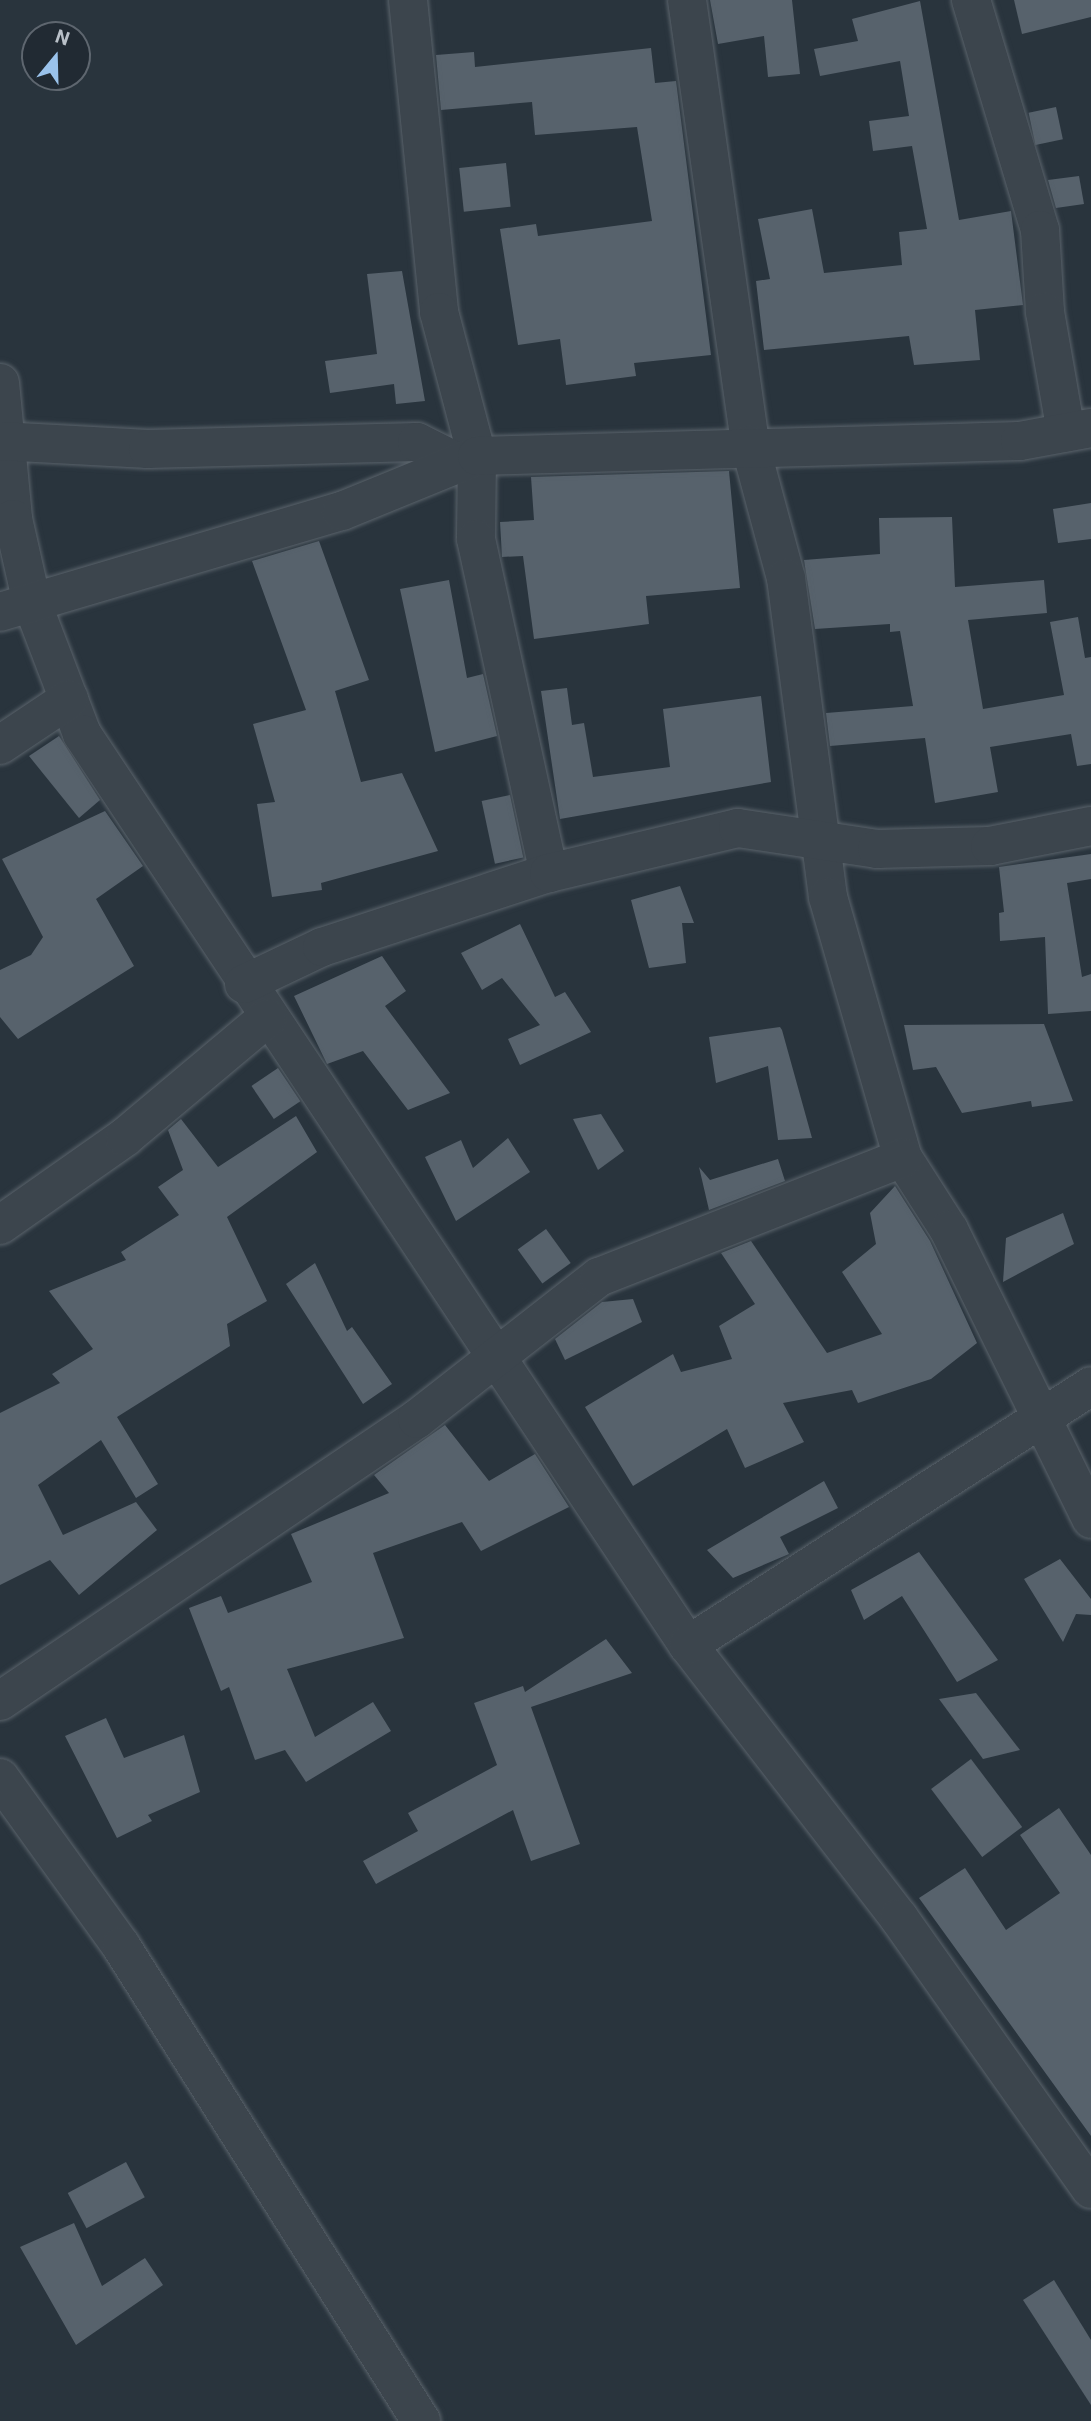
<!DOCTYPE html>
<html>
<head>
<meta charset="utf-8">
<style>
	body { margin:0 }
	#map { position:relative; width:1091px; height:2421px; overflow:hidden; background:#29343d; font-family:Roboto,sans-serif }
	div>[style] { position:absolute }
	.building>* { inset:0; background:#57626c; transform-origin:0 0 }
	.roads { filter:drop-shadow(0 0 2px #5a636b) drop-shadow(0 0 2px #5a636b) }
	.minor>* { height:38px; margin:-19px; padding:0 19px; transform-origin:19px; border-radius:19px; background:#3c454d }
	span { translate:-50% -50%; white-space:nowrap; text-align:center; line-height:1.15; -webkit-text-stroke:5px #212a33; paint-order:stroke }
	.north { position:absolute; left:21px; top:21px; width:70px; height:70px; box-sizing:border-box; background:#212a33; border:2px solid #5e666f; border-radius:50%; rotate:19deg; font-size:19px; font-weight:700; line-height:28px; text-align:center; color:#b9c0c8 }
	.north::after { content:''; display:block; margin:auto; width:24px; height:32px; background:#9ac2eb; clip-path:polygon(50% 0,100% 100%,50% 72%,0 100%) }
</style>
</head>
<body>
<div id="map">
	<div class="building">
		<div style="clip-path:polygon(710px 0,792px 0,800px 74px,768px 77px,764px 36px,718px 44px)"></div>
		<div style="clip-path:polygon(1014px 0,1091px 0,1091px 17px,1022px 34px)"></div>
		<div style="clip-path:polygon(920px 1px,959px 220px,1011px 211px,1023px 305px,975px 310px,980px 360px,914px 365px,909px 336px,764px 350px,756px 281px,770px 279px,758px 219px,812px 209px,824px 273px,902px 265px,899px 232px,927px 229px,912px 146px,873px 151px,869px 121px,909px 116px,900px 61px,820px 76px,814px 49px,858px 41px,852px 19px)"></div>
		<div style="clip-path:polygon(651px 48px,655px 83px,676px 81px,711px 355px,634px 363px,636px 376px,566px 385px,560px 339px,518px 345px,500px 229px,536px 224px,538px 236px,652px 221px,637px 127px,535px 135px,532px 102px,441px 110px,436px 55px,474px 52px,475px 67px)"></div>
		<div style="left:1056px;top:107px;width:33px;height:28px;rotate:78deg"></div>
		<div style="left:506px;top:163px;width:44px;height:47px;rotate:84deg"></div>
		<div style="clip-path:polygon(1079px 176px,1084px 204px,1056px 208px,1048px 180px)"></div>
		<div style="clip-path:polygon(402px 271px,425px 401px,396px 404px,394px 384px,330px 393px,325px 361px,377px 354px,367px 274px)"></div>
		<div style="clip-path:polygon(729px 471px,740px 588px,646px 596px,649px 624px,534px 639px,523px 556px,502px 557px,500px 522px,534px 520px,531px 477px)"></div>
		<div style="clip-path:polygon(1091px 503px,1091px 539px,1058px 543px,1053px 509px)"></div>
		<div style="clip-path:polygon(952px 517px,955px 587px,1044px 580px,1047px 613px,968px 620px,983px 709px,1064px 695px,1050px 622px,1078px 617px,1085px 658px,1091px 657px,1091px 764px,1077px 766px,1071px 734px,990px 747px,998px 792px,935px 803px,925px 738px,830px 746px,826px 713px,913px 706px,900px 631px,890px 632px,890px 624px,815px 629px,804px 560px,880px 554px,879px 518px)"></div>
		<div style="clip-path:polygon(319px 541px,369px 680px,335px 691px,361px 782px,402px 773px,438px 851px,321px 883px,322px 890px,272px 897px,257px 804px,275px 802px,253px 724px,306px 710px,252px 561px)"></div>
		<div style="clip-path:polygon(449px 580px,467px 678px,483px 674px,497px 736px,435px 752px,400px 589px)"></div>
		<div style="clip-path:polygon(567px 688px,572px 725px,584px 723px,593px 777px,670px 767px,663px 709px,761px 696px,771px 782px,560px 819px,541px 691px)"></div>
		<div style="clip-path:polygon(59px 736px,100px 800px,79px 818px,29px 756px)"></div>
		<div style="left:510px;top:795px;width:64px;height:29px;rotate:78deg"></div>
		<div style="clip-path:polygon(105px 811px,143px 866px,96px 899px,134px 966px,18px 1039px,0 1017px,0 970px,31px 955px,43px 937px,2px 859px)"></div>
		<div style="clip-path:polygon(1091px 854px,1091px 879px,1067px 883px,1082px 977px,1091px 974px,1091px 1011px,1048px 1014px,1045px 937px,1000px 941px,999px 913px,1004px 912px,999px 867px)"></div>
		<div style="clip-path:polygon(680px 886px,694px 923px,682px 923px,686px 963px,649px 968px,631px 900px)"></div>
		<div style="clip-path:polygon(520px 924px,555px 997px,565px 992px,591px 1032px,520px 1065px,508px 1039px,540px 1025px,502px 978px,482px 990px,461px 953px)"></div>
		<div style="clip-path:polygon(382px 956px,406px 991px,385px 1006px,450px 1093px,408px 1110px,363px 1051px,327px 1064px,294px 996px)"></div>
		<div style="clip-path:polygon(1044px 1024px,1073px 1101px,1032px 1107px,1031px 1101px,962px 1113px,936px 1067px,913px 1070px,904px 1025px)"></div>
		<div style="clip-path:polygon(780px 1027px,782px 1030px,812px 1138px,778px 1140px,768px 1066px,716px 1083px,709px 1037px)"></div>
		<div style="left:278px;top:1068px;width:40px;height:32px;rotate:56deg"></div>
		<div style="clip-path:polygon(601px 1114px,624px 1151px,598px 1170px,573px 1119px)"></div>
		<div style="clip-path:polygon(296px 1116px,317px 1152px,227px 1217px,267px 1301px,227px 1324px,230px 1346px,117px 1417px,158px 1484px,136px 1498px,101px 1440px,38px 1485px,63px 1535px,136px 1502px,157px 1530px,79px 1595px,50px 1560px,0 1585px,0 1413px,60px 1383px,52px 1374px,93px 1349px,49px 1291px,126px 1260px,121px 1252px,179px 1215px,158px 1187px,183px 1170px,168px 1130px,181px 1119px,218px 1167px)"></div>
		<div style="clip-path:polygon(508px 1138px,530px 1172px,456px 1221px,425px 1157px,461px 1140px,473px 1168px)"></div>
		<div style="clip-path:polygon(778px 1159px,785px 1181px,709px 1210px,699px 1167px,710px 1180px)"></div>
		<div style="clip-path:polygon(895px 1186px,930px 1241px,977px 1343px,931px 1379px,858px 1403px,852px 1390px,783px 1403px,804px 1442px,745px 1468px,727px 1429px,633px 1486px,585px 1407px,673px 1354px,681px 1372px,732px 1359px,719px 1326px,755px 1304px,721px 1253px,751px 1241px,827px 1353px,882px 1334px,842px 1272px,876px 1244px,870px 1213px)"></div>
		<div style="clip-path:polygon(1063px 1213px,1074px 1244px,1003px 1282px,1006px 1238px)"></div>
		<div style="left:546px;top:1229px;width:42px;height:35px;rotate:54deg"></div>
		<div style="clip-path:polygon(315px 1263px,347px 1331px,352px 1327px,392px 1384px,363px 1404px,286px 1284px)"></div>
		<div style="clip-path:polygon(633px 1299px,642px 1322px,565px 1360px,555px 1339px,602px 1302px)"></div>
		<div style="clip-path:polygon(445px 1425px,489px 1481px,535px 1454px,569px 1507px,481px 1551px,462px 1522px,373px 1553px,404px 1638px,287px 1669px,315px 1737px,373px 1702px,391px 1731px,306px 1782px,285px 1750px,255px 1760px,229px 1687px,221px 1691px,189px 1608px,221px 1596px,228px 1613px,312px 1582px,291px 1534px,389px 1493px,374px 1475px)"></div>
		<div style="clip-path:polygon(824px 1481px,838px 1508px,780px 1537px,789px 1554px,733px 1578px,707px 1550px)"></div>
		<div style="clip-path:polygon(919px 1552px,998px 1660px,957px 1682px,902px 1596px,864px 1620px,851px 1590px)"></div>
		<div style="clip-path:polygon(1060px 1559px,1091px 1599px,1091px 1615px,1076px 1614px,1063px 1642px,1024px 1579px)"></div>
		<div style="clip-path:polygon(606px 1639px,632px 1673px,531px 1707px,580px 1844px,531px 1861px,513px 1810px,376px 1884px,363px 1861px,418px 1831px,408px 1813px,497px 1765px,474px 1703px,523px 1686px,525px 1692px)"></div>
		<div style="clip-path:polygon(976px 1693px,1020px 1750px,983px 1759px,939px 1699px)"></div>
		<div style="clip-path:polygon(106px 1718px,124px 1758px,184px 1735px,200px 1792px,148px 1815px,152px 1821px,117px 1838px,65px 1736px)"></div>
		<div style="left:971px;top:1759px;width:85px;height:50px;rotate:53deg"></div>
		<div style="clip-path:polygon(1059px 1808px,1091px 1855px,1091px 2136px,919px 1898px,965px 1868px,1006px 1930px,1060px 1893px,1020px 1835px)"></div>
		<div style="left:126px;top:2162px;width:40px;height:66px;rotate:62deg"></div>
		<div style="clip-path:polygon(74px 2223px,102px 2286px,145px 2258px,163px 2285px,76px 2345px,20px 2247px)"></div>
		<div style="clip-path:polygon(1054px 2280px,1091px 2340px,1091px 2405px,1023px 2300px)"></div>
	</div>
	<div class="roads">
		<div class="minor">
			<div style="left:408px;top:0;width:314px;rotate:84.3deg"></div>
			<div style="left:439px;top:312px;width:149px;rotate:75.2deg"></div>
			<div style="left:477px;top:456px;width:83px;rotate:90.7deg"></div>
			<div style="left:476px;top:539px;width:342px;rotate:77.7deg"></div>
			<div style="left:687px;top:0;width:449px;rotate:81.9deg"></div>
			<div style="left:750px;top:445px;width:138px;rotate:74.9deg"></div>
			<div style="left:786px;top:578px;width:322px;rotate:82.5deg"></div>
			<div style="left:828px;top:897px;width:272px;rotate:74deg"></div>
			<div style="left:903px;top:1158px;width:85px;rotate:57.4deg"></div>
			<div style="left:949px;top:1230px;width:322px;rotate:63.8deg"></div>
			<div style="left:971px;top:0;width:240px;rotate:73.3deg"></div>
			<div style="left:1040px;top:230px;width:82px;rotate:86.5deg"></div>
			<div style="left:1045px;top:312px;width:122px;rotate:80.1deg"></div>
			<div style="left:0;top:383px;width:137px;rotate:84.5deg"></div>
			<div style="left:13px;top:519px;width:86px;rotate:77.3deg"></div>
			<div style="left:32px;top:603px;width:140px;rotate:69.1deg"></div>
			<div style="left:82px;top:734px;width:1094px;rotate:56.37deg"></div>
			<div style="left:688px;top:1645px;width:345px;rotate:52.3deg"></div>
			<div style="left:899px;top:1918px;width:332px;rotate:54.7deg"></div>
			<div style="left:0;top:441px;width:148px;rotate:3.1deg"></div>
			<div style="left:148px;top:449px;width:269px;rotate:-1.5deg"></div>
			<div style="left:417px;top:442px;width:47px;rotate:26.6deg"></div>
			<div style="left:0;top:612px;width:357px;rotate:-16.5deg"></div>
			<div style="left:342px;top:511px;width:146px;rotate:-22.2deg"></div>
			<div style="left:477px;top:456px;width:543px;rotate:-1.58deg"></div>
			<div style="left:1020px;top:441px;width:72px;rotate:-10.4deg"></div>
			<div style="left:0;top:745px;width:83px;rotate:-33.7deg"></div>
			<div style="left:244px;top:984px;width:86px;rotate:-25.4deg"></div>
			<div style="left:322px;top:947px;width:239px;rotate:-18.1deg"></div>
			<div style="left:549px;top:873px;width:194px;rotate:-13.4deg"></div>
			<div style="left:738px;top:828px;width:141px;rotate:8.6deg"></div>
			<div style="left:877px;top:849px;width:113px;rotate:-1.5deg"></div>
			<div style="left:990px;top:846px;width:103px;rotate:-11.2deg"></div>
			<div style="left:0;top:1225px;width:153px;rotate:-35.1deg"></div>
			<div style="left:125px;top:1137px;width:185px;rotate:-40deg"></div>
			<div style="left:688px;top:1645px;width:479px;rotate:-32.7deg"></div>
			<div style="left:0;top:1701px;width:503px;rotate:-34.07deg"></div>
			<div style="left:417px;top:1419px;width:231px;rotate:-38deg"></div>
			<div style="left:599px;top:1277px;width:326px;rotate:-21.4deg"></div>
			<div style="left:0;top:1778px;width:207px;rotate:54.2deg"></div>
			<div style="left:121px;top:1946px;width:562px;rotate:57.72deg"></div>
		</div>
	</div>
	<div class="north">N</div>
</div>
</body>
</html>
